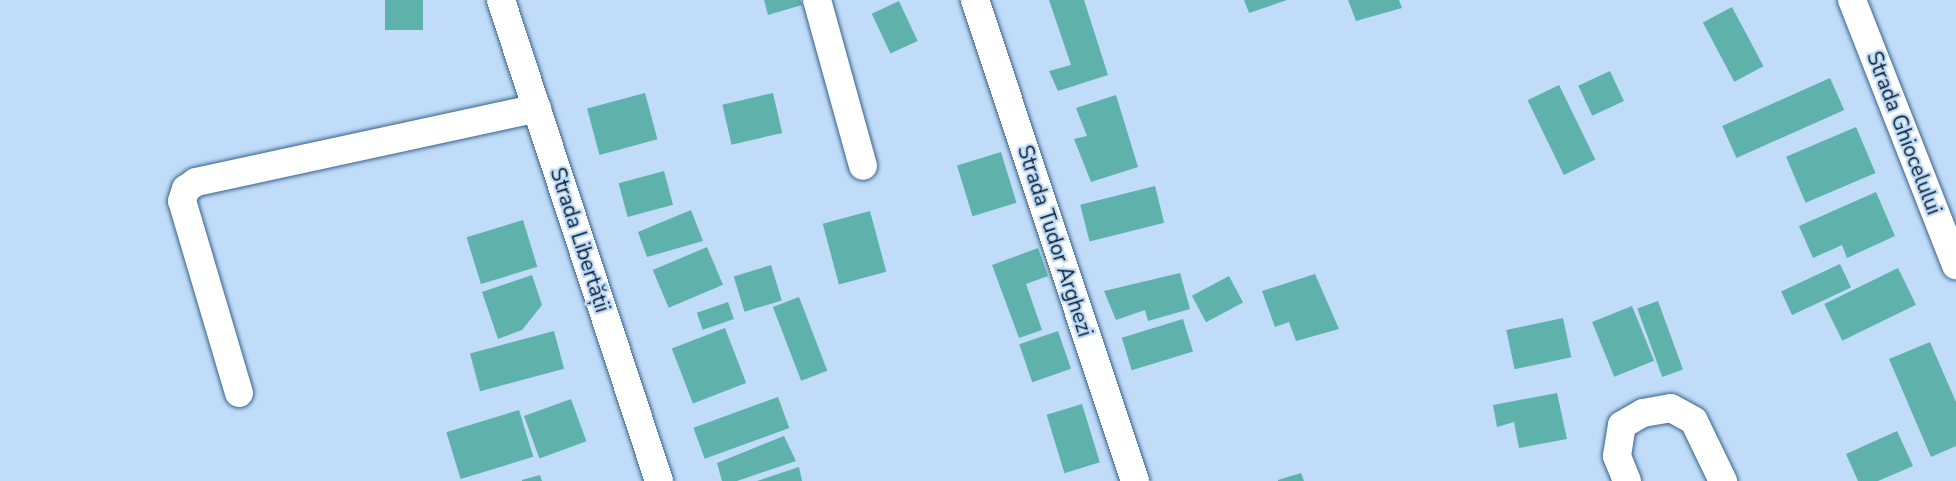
<!DOCTYPE html>
<html>
<head>
<meta charset="utf-8">
<style>
	body { margin:0 }
	#map { position:relative; width:1956px; height:481px; overflow:hidden; background:#c0dcf9; font-family:"Nunito Sans",sans-serif }
	div>[style] { position:absolute }
	.building>* { inset:0; background:#5eb2ab; transform-origin:0 0 }
	.roads { filter:drop-shadow(0 0 2px #37628b) drop-shadow(0 0 2px #37628b) }
	.minor>* { height:28px; margin:-14px; padding:0 14px; transform-origin:14px; border-radius:14px; background:#fff }
	span { translate:-50% -50%; white-space:nowrap; text-align:center; line-height:1.15; -webkit-text-stroke:4.5px #c0dcf9; paint-order:stroke }
	.street-label { font-size:21px; color:#0c1f30 }
</style>
</head>
<body>
<div id="map">
	<div class="building">
		<div style="left:385px;top:0;width:38px;height:30px"></div>
		<div style="clip-path:polygon(764px 0,800px 0,802px 5px,768px 15px)"></div>
		<div style="clip-path:polygon(1049px 0,1084px 0,1108px 75px,1058px 91px,1049px 71px,1071px 65px)"></div>
		<div style="clip-path:polygon(1244px 0,1287px 0,1249px 13px)"></div>
		<div style="clip-path:polygon(1348px 0,1399px 0,1402px 8px,1356px 21px)"></div>
		<div style="left:899px;top:1px;width:44px;height:30px;rotate:65deg"></div>
		<div style="left:1732px;top:7px;width:67px;height:33px;rotate:62deg"></div>
		<div style="left:1610px;top:71px;width:33px;height:35px;rotate:65deg"></div>
		<div style="left:1830px;top:78px;width:35px;height:118px;rotate:66deg"></div>
		<div style="left:1559px;top:85px;width:83px;height:35px;rotate:64deg"></div>
		<div style="left:645px;top:93px;width:48px;height:60px;rotate:75deg"></div>
		<div style="left:773px;top:93px;width:41px;height:52px;rotate:77deg"></div>
		<div style="clip-path:polygon(1116px 95px,1138px 167px,1091px 182px,1074px 139px,1087px 136px,1076px 108px)"></div>
		<div style="left:1856px;top:127px;width:50px;height:76px;rotate:67deg"></div>
		<div style="left:1001px;top:152px;width:53px;height:46px;rotate:73deg"></div>
		<div style="left:664px;top:171px;width:35px;height:47px;rotate:75deg"></div>
		<div style="left:1155px;top:186px;width:38px;height:77px;rotate:76deg"></div>
		<div style="clip-path:polygon(1876px 192px,1895px 236px,1847px 258px,1842px 245px,1813px 258px,1799px 226px)"></div>
		<div style="clip-path:polygon(691px 210px,703px 241px,647px 257px,638px 232px)"></div>
		<div style="left:870px;top:211px;width:63px;height:49px;rotate:75deg"></div>
		<div style="left:523px;top:220px;width:49px;height:59px;rotate:73deg"></div>
		<div style="left:707px;top:247px;width:41px;height:59px;rotate:67deg"></div>
		<div style="clip-path:polygon(1038px 248px,1048px 276px,1026px 284px,1042px 330px,1019px 338px,992px 265px)"></div>
		<div style="left:1840px;top:264px;width:26px;height:65px;rotate:65deg"></div>
		<div style="left:771px;top:265px;width:37px;height:39px;rotate:73deg"></div>
		<div style="left:1898px;top:268px;width:41px;height:82px;rotate:64deg"></div>
		<div style="clip-path:polygon(1180px 273px,1190px 309px,1148px 321px,1145px 310px,1116px 320px,1104px 291px)"></div>
		<div style="clip-path:polygon(1315px 274px,1339px 329px,1296px 341px,1289px 322px,1275px 327px,1262px 291px)"></div>
		<div style="clip-path:polygon(532px 275px,542px 305px,522px 330px,498px 339px,482px 292px)"></div>
		<div style="left:1229px;top:276px;width:30px;height:42px;rotate:62deg"></div>
		<div style="left:799px;top:297px;width:79px;height:28px;rotate:69deg"></div>
		<div style="left:1658px;top:301px;width:73px;height:22px;rotate:70deg"></div>
		<div style="left:728px;top:302px;width:18px;height:33px;rotate:71deg"></div>
		<div style="left:1632px;top:306px;width:59px;height:43px;rotate:68deg"></div>
		<div style="left:1563px;top:318px;width:40px;height:58px;rotate:78deg"></div>
		<div style="left:1183px;top:319px;width:34px;height:64px;rotate:73deg"></div>
		<div style="left:725px;top:328px;width:59px;height:57px;rotate:69deg"></div>
		<div style="left:554px;top:331px;width:39px;height:87px;rotate:75deg"></div>
		<div style="left:1058px;top:331px;width:40px;height:41px;rotate:71deg"></div>
		<div style="clip-path:polygon(1930px 342px,1956px 402px,1956px 446px,1931px 457px,1889px 359px)"></div>
		<div style="clip-path:polygon(1557px 393px,1567px 439px,1519px 448px,1514px 422px,1497px 427px,1493px 405px)"></div>
		<div style="left:778px;top:397px;width:33px;height:90px;rotate:70deg"></div>
		<div style="left:571px;top:399px;width:45px;height:50px;rotate:70deg"></div>
		<div style="left:1082px;top:404px;width:61px;height:37px;rotate:73deg"></div>
		<div style="left:519px;top:410px;width:49px;height:76px;rotate:73deg"></div>
		<div style="clip-path:polygon(1897px 431px,1913px 466px,1878px 481px,1858px 481px,1846px 454px)"></div>
		<div style="clip-path:polygon(784px 436px,796px 461px,737px 481px,722px 481px,717px 463px)"></div>
		<div style="clip-path:polygon(799px 467px,802px 481px,757px 481px)"></div>
		<div style="clip-path:polygon(1301px 473px,1304px 481px,1278px 481px,1278px 480px)"></div>
		<div style="clip-path:polygon(540px 475px,542px 481px,522px 481px,522px 480px)"></div>
	</div>
	<div class="roads">
		<div class="minor">
			<div style="left:501px;top:0;width:506px;rotate:71.82deg"></div>
			<div style="left:817px;top:0;width:172px;rotate:74.5deg"></div>
			<div style="left:975px;top:0;width:507px;rotate:71.6deg"></div>
			<div style="left:1852px;top:0;width:285px;rotate:68.6deg"></div>
			<div style="left:239px;top:393px;width:200px;rotate:-106.5deg"></div>
			<div style="left:182px;top:201px;width:13px;rotate:-72deg"></div>
			<div style="left:186px;top:189px;width:12px;rotate:-35deg"></div>
			<div style="left:196px;top:182px;width:349px;rotate:-12.2deg"></div>
			<div style="left:1627px;top:481px;width:27px;rotate:-112deg"></div>
			<div style="left:1617px;top:456px;width:31px;rotate:-81deg"></div>
			<div style="left:1622px;top:425px;width:24px;rotate:-30deg"></div>
			<div style="left:1643px;top:413px;width:28px;rotate:-10deg"></div>
			<div style="left:1671px;top:408px;width:26px;rotate:29deg"></div>
			<div style="left:1694px;top:421px;width:67px;rotate:64.2deg"></div>
		</div>
	</div>
	<div class="street-label">
		<span style="left:1904px;top:133px;rotate:69deg">Strada Ghiocelului</span>
		<span style="left:580px;top:240px;rotate:72deg">Strada Libertății</span>
		<span style="left:1055px;top:241px;rotate:72deg">Strada Tudor Arghezi</span>
	</div>
</div>
</body>
</html>
